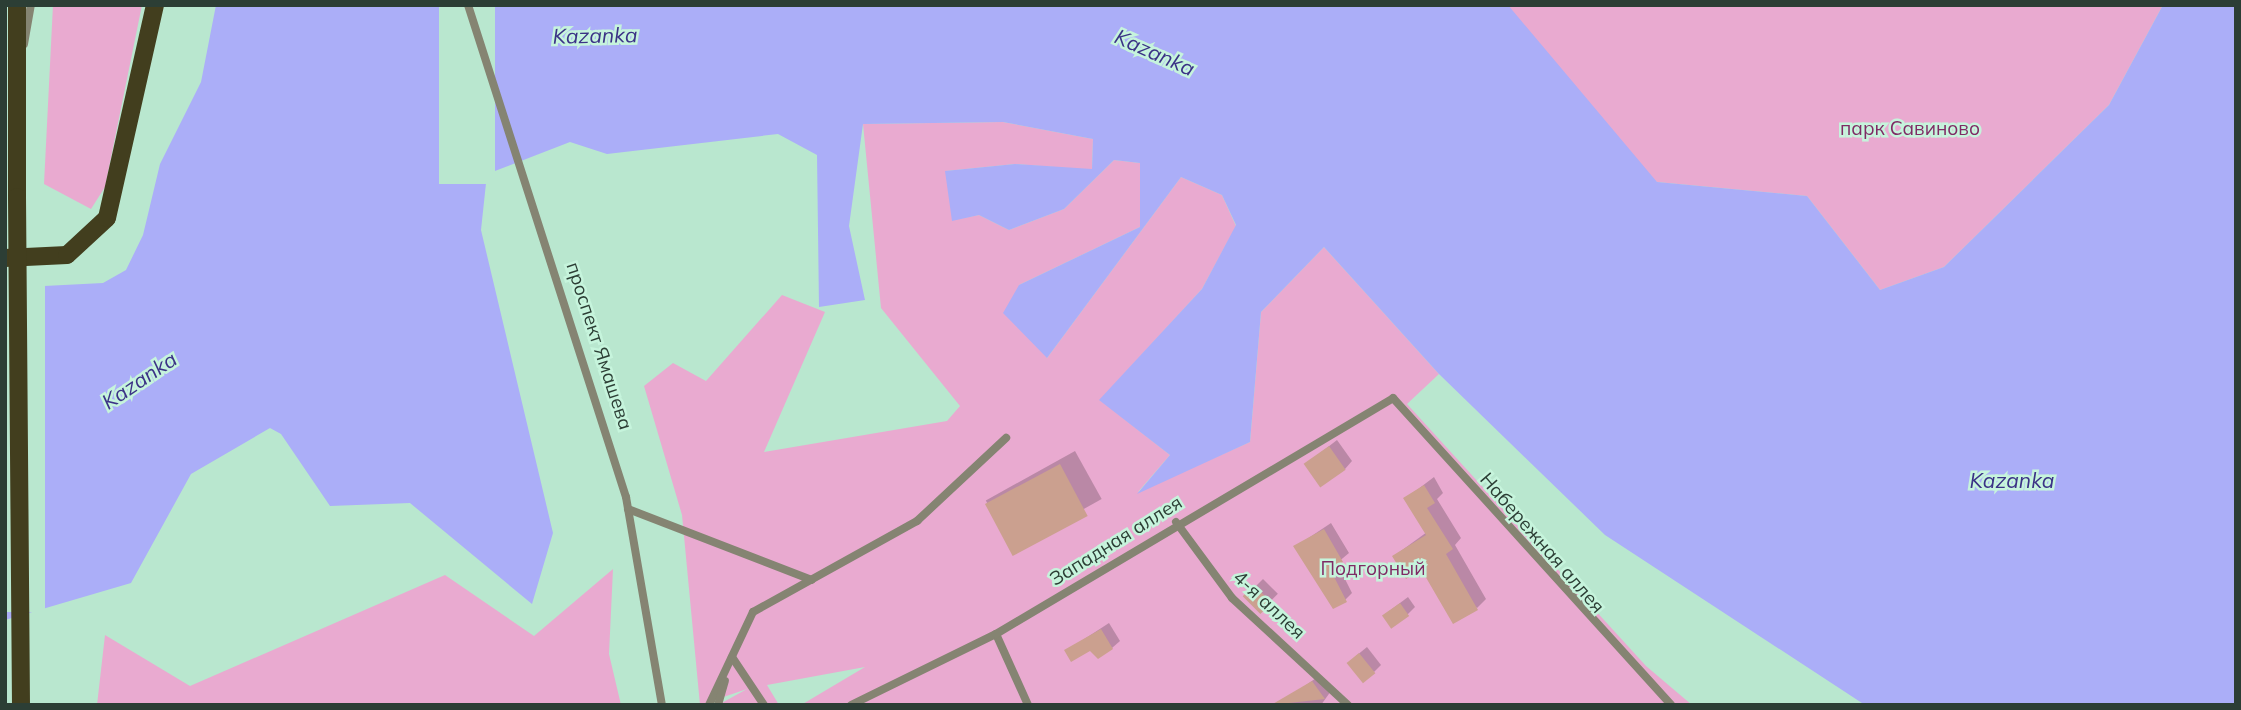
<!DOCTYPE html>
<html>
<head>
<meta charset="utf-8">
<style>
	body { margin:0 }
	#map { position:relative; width:2241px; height:710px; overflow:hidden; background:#b9e7cf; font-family:Mulish,sans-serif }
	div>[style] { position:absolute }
	.green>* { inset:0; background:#e9aad0 }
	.water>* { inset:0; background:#abaef8 }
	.pier>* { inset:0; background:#b9e7cf; transform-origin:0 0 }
	.shadow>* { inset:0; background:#0003; transform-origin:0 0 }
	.building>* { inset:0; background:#cba08f; transform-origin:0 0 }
	.lane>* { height:8px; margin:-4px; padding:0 4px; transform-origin:4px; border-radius:4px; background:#858472 }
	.primary>* { height:18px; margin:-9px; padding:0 9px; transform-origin:9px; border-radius:9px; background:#423e1e }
	.primary-bridge>* { height:18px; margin:-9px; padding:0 9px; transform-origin:9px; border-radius:9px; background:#423e1e }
	span { translate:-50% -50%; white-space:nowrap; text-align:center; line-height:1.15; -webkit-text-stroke:5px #c6f4dc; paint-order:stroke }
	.park-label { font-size:19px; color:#7f2a64 }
	.street-label { font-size:19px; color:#2c3e35 }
	.water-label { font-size:21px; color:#3b3286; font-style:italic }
	.frame { position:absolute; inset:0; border:7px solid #2c3e35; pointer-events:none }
</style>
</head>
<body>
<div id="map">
	<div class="green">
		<div style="clip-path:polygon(53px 5px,142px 5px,105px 187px,91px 209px,44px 184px)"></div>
		<div style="clip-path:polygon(1443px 5px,2163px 5px,2109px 105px,1944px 267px,1880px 290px,1807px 196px,1657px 182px)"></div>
		<div style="clip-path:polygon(1003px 122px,1093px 139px,1092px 170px,1015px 164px,946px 171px,953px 220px,979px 215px,1009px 230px,1064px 209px,1114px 160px,1140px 163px,1140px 227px,1019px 285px,1047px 358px,1181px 177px,1222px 195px,1236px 226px,1202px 289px,1100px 400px,1170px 455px,1138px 492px,1250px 442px,1261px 312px,1324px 247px,1439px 374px,1407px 404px,1646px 666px,1692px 705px,801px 705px,865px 667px,767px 685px,779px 705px,718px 705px,747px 689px,700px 705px,682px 515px,644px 386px,673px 363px,706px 381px,782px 295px,825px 312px,764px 452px,947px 421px,960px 406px,881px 308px,863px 124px)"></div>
		<div style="clip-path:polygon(613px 569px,609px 654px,621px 705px,97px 705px,105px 635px,190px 686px,445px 575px,534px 636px)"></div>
	</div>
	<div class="water">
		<div style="clip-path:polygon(216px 5px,1508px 5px,1657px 182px,1807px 196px,1880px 290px,1944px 267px,2109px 105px,2163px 5px,2236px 5px,2236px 705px,1865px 705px,1605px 535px,1439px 374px,1324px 247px,1261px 312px,1250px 442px,1137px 494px,1170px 455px,1099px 400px,1202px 289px,1236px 225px,1222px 195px,1181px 177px,1047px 358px,1003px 313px,1019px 285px,1140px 227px,1140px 163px,1114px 160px,1064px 209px,1009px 230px,979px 215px,952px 221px,945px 171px,1015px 164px,1092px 169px,1093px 139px,1003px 122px,863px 124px,849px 226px,865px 300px,819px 307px,817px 155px,778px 134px,607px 154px,570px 142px,487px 174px,481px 230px,553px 533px,532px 604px,410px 503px,330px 506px,281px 434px,270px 428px,191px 474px,131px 583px,5px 620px,5px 288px,103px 283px,126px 270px,143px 235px,160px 164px,201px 82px)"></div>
	</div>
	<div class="pier">
		<div style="left:439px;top:5px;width:56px;height:179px"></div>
		<div style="left:45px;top:284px;width:328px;height:40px;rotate:90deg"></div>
	</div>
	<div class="shadow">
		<div style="clip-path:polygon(1337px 440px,1352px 461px,1345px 469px,1306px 464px)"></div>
		<div style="left:1075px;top:451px;width:55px;height:102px;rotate:61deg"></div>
		<div style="clip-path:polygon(1434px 477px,1443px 493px,1437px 499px,1461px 538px,1455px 545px,1486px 599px,1477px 608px,1422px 567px,1394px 556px,1427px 532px,1405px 499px)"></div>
		<div style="clip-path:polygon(1331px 523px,1349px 553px,1337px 563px,1352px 593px,1345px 600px,1295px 547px)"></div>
		<div style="left:1263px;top:579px;width:21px;height:25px;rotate:45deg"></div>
		<div style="clip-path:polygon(1408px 597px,1415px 607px,1408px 614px,1384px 615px)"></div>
		<div style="clip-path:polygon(1109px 623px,1120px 641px,1112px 648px,1066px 651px)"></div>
		<div style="clip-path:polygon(1367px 647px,1381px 665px,1374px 672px,1356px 656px)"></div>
		<div style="clip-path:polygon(1320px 675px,1331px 691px,1321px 705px,1279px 705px)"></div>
	</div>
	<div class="building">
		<div style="left:1329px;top:446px;width:29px;height:31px;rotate:55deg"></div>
		<div style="left:1060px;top:464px;width:59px;height:85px;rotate:62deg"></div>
		<div style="clip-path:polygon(1424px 485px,1435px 503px,1427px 508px,1453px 549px,1446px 554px,1478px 610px,1453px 624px,1421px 569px,1406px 579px,1392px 556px,1426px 535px,1403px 498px)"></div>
		<div style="clip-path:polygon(1324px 529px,1343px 562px,1330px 569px,1347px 602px,1333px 609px,1293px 546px)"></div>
		<div style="left:1254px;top:585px;width:25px;height:16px;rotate:45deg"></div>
		<div style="left:1400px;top:603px;width:16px;height:22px;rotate:55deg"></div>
		<div style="clip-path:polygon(1101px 629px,1113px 649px,1098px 659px,1090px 651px,1071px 662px,1064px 650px)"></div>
		<div style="left:1359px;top:653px;width:26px;height:16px;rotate:51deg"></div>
		<div style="clip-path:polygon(1312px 681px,1325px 699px,1271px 705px)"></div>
	</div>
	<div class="lane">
		<div style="left:468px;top:5px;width:517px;rotate:72.2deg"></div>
		<div style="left:626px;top:497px;width:211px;rotate:80.2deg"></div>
		<div style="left:24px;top:44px;width:40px;rotate:-80deg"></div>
		<div style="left:628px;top:509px;width:197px;rotate:21.1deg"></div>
		<div style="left:1176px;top:522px;width:94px;rotate:53.6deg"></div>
		<div style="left:1232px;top:598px;width:158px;rotate:42.7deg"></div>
		<div style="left:996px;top:634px;width:78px;rotate:65.7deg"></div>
		<div style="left:732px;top:657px;width:58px;rotate:56.3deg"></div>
		<div style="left:709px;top:705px;width:103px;rotate:-64.7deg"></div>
		<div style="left:753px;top:612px;width:188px;rotate:-29deg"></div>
		<div style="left:917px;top:521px;width:122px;rotate:-43deg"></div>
		<div style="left:718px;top:705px;width:25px;rotate:-74deg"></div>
		<div style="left:851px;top:705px;width:161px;rotate:-26.1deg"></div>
		<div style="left:996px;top:634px;width:462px;rotate:-30.7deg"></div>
		<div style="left:1393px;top:398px;width:414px;rotate:47.8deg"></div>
	</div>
	<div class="primary">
		<div style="left:17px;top:5px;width:192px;rotate:90deg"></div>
		<div style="left:5px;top:258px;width:62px;rotate:-2.8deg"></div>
		<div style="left:67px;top:255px;width:54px;rotate:-42.8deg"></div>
		<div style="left:107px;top:218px;width:218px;rotate:-77.3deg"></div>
	</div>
	<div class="primary-bridge">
		<div style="left:17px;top:197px;width:508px;rotate:89.55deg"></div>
	</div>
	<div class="park-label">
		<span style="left:1910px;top:129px">парк Савиново</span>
		<span style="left:1373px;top:569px">Подгорный</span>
	</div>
	<div class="street-label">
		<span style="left:599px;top:346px;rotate:72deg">проспект Ямашева</span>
		<span style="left:1116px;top:541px;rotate:-32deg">Западная аллея</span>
		<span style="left:1542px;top:543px;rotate:49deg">Набережная аллея</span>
		<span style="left:1269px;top:605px;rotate:43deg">4-я аллея</span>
	</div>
	<div class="water-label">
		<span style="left:595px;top:35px;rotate:-1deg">Kazanka</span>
		<span style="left:1155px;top:52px;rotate:24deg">Kazanka</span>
		<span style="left:139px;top:380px;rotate:-34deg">Kazanka</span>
		<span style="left:2012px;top:480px">Kazanka</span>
	</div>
	<div class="frame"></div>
</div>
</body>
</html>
